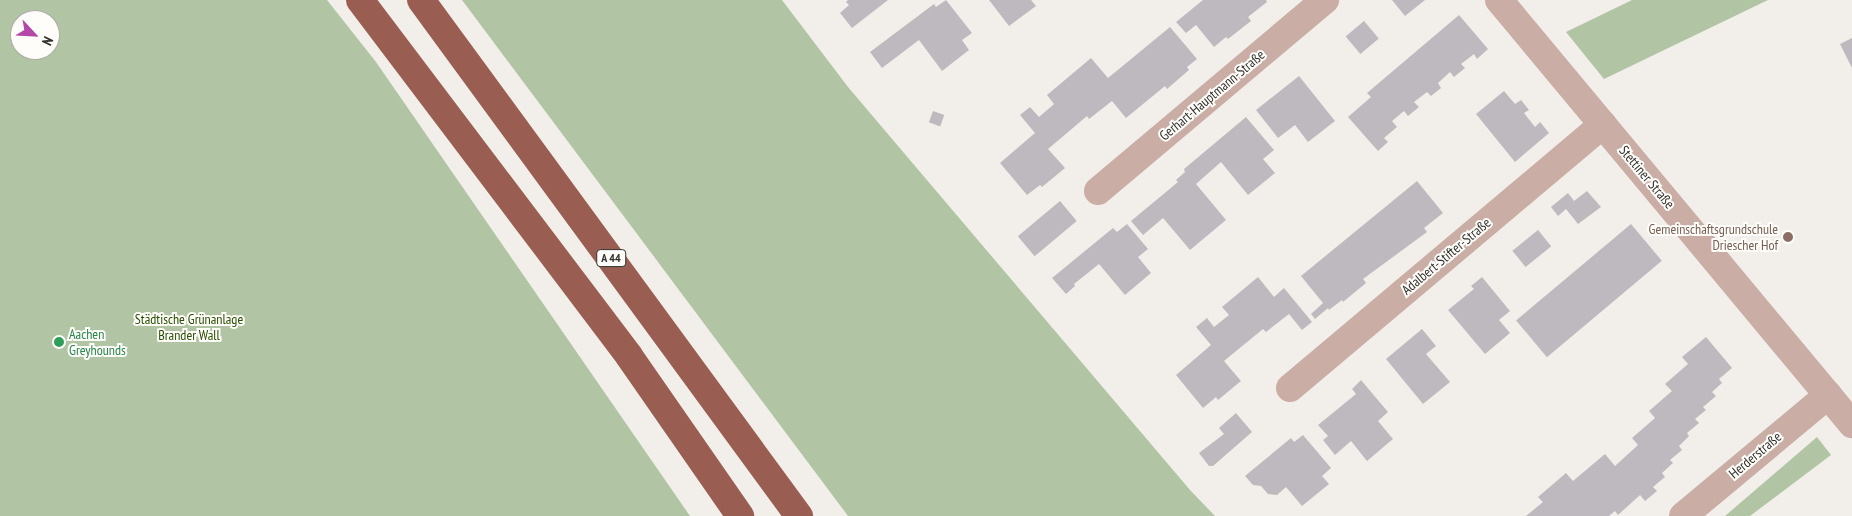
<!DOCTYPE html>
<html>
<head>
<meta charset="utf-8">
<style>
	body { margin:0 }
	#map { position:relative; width:1852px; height:516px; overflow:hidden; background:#f2efea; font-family:"PT Sans Narrow",sans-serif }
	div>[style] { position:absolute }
	.green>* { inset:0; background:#b1c5a5 }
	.building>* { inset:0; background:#beb9be; transform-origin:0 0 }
	.minor>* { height:28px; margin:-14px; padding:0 14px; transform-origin:14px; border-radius:14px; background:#caada5 }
	.highway>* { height:28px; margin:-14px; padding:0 14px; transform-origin:14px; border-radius:14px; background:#995e51 }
	.dots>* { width:14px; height:14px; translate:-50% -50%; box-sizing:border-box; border:2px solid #fffdf9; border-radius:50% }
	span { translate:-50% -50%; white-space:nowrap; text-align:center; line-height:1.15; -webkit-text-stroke:4px #fffdf9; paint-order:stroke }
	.shield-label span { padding:1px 4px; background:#fffdf9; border:1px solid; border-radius:4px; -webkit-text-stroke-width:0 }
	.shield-label { font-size:12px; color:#32312f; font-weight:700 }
	.street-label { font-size:14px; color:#32312f }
	.education-label { font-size:14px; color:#785e54 }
	.right { translate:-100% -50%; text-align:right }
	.park-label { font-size:14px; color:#274f01 }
	.leisure-label { font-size:14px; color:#27864d }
	.left { translate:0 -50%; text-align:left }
	.north { position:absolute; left:10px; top:10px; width:50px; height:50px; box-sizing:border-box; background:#fffdf9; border:1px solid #adaba8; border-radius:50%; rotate:115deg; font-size:14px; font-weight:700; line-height:20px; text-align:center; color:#32312f }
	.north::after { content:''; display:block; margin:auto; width:18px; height:22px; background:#b448a8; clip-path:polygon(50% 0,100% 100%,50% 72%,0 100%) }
</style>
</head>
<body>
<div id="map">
	<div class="green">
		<div style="clip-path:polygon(evenodd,0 0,327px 0,376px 62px,690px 516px,0 516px,0 0,20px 20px,50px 20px,50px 50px,20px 50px,20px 20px)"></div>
		<div style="clip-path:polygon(462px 0,782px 0,848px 87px,1190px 490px,1215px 516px,848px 516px)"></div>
		<div style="clip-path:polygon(1632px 0,1768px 0,1604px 79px,1566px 32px)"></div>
		<div style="clip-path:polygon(1817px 437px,1831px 455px,1750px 516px,1725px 516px)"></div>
	</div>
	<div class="building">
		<div style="clip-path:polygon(848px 0,888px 0,852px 28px,840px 13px,849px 5px,846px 2px)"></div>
		<div style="clip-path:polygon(946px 0,972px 33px,962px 40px,969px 50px,942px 71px,919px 40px,882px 68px,870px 52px,934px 4px,936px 7px)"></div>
		<div style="clip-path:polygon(989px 0,1031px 0,1036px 6px,1009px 26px)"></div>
		<div style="clip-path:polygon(1203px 0,1266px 0,1267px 2px,1248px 17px,1251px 21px,1228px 39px,1226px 37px,1214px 47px,1196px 25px,1186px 33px,1176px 22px)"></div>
		<div style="clip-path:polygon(1392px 0,1425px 0,1405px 16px)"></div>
		<div style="clip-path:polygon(1459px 15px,1488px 49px,1477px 59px,1474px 54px,1461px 64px,1465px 68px,1454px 77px,1450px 72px,1438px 83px,1441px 88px,1431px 96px,1427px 92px,1414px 102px,1419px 107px,1408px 116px,1404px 111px,1392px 121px,1397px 127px,1384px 138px,1388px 142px,1378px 151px,1348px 117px,1371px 97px,1367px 93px)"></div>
		<div style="left:1364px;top:21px;width:23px;height:24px;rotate:50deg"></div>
		<div style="clip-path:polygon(1170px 27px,1197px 59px,1187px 67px,1189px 70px,1167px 89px,1165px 86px,1126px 118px,1112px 101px,1089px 119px,1087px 116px,1048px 149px,1065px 168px,1042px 187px,1040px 185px,1027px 195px,1000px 163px,1035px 133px,1020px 115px,1030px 107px,1039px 117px,1054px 104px,1047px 95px,1091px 58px,1108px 78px)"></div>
		<div style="clip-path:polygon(1852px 38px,1852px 68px,1840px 44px)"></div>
		<div style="clip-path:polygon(1299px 76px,1335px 121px,1308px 142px,1295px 125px,1278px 138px,1256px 110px)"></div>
		<div style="clip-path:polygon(1504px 91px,1515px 104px,1521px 100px,1529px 110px,1524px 113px,1535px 127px,1540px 122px,1549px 133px,1515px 162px,1476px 114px)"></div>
		<div style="left:933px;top:111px;width:12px;height:12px;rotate:20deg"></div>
		<div style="clip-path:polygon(1246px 117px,1274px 150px,1263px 159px,1275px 173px,1248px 195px,1221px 162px,1196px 184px,1226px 220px,1190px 250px,1163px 218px,1143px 235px,1131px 221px,1178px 182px,1176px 180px,1185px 172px,1184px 169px)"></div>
		<div style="clip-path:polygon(1417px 181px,1443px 213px,1424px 228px,1427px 232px,1363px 279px,1366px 283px,1343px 302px,1342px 300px,1329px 310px,1328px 308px,1315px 319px,1311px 314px,1323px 303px,1301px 276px)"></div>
		<div style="clip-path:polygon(1587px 191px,1601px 207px,1578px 224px,1566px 209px,1558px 216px,1551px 207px,1568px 193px,1574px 201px)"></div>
		<div style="left:1060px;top:201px;width:26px;height:55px;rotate:50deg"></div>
		<div style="clip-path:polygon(1127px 224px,1148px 249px,1138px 257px,1151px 273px,1125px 295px,1099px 264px,1074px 284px,1075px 286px,1066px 294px,1052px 278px,1113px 228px,1117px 232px)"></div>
		<div style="left:1631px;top:224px;width:48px;height:150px;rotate:50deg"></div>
		<div style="left:1538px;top:230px;width:21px;height:33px;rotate:51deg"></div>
		<div style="clip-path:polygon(1258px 277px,1274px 297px,1284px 288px,1312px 322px,1302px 330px,1289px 314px,1266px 332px,1263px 329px,1224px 361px,1241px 381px,1218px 400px,1216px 397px,1203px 408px,1176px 375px,1211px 345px,1196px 327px,1207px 318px,1214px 327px,1229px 315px,1222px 307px)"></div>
		<div style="clip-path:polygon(1482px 277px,1510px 311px,1499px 320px,1510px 333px,1485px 354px,1448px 310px,1474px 289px,1471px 286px)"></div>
		<div style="clip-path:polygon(1422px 329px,1436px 346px,1426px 354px,1450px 382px,1423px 404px,1386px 359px)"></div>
		<div style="clip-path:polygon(1706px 337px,1732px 368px,1719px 379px,1722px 383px,1712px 392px,1716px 396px,1703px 407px,1706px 410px,1695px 419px,1699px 423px,1687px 433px,1689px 436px,1679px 446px,1682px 450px,1670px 460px,1673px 463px,1662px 473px,1665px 477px,1653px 487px,1657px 491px,1645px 501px,1640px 495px,1618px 515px,1615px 511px,1609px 516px,1526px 516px,1543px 502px,1538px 497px,1566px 473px,1573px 481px,1605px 454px,1615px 466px,1638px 445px,1632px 438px,1655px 418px,1649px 411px,1672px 391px,1665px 384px,1688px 364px,1682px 357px)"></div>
		<div style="clip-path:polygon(1361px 380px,1388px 412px,1378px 421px,1393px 439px,1367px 461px,1351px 441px,1335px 455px,1323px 440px,1328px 436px,1318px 425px,1356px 394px,1352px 389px)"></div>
		<div style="clip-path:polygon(1236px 413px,1252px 432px,1213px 466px,1209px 466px,1199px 453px,1224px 434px,1219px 428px)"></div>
		<div style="clip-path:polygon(1303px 435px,1331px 468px,1322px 476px,1329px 484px,1302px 506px,1286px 487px,1277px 495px,1268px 494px,1261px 486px,1253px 485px,1245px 476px,1291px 438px,1294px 442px)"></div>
	</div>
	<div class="minor">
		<div style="left:1499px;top:0;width:552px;rotate:50.22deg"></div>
		<div style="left:1098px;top:191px;width:297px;rotate:-40.1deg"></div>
		<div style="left:1290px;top:388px;width:409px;rotate:-40.1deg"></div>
		<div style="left:1683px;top:516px;width:189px;rotate:-39.8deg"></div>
	</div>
	<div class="highway">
		<div style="left:360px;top:0;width:446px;rotate:52.9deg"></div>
		<div style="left:629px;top:356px;width:195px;rotate:55.2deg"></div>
		<div style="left:421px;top:0;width:640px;rotate:53.78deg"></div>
	</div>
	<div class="dots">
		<div style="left:1788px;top:237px;background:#8d6e63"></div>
		<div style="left:59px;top:342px;background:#2e9e5b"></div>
	</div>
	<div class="shield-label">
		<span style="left:611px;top:258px">A 44</span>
	</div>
	<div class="street-label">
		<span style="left:1212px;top:95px;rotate:-40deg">Gerhart-Hauptmann-Straße</span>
		<span style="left:1647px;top:177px;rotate:50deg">Stettiner Straße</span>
		<span style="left:1446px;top:256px;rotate:-40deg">Adalbert-Stifter-Straße</span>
		<span style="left:1755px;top:455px;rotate:-40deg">Herderstraße</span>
	</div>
	<div class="education-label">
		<span class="right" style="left:1778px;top:237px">Gemeinschaftsgrundschule<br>Driescher Hof</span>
	</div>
	<div class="park-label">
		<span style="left:189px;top:327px">Städtische Grünanlage<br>Brander Wall</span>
	</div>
	<div class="leisure-label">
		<span class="left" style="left:69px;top:342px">Aachen<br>Greyhounds</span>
	</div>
	<div class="north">N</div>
</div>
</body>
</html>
